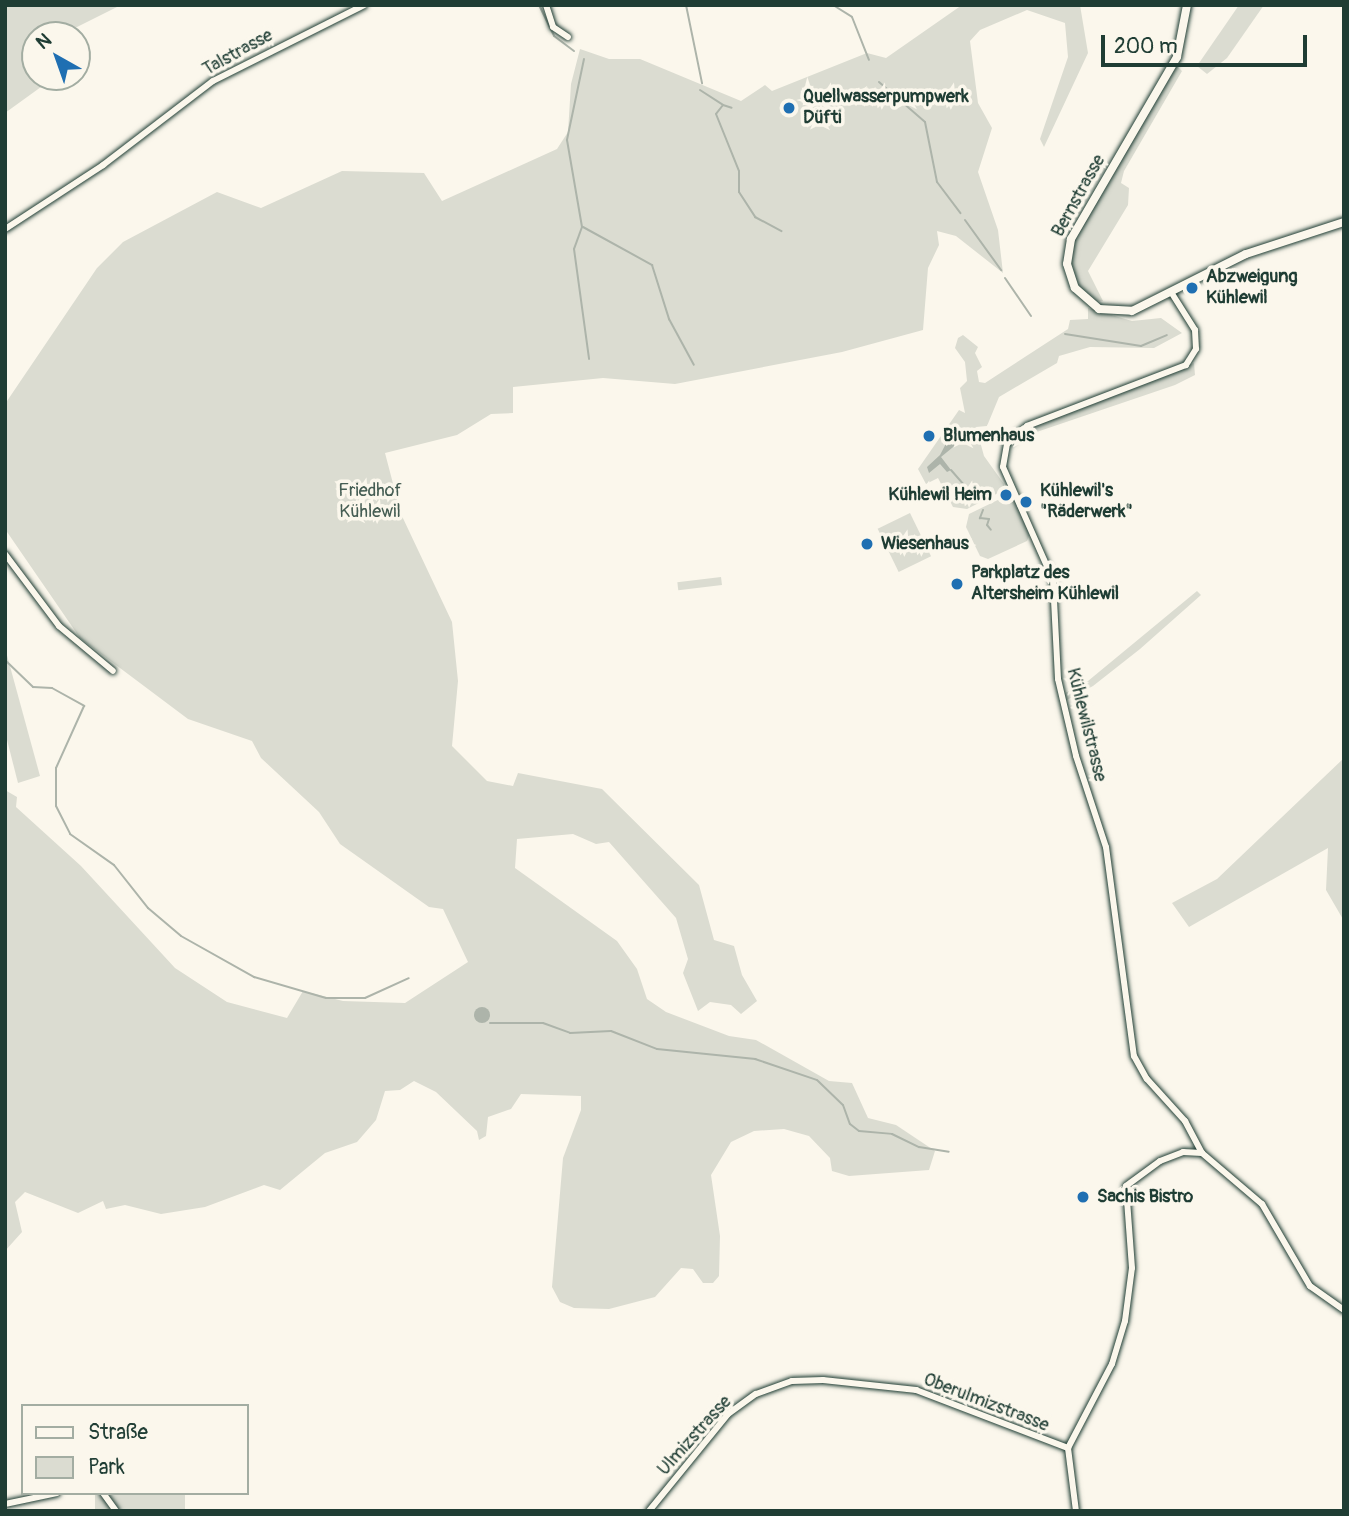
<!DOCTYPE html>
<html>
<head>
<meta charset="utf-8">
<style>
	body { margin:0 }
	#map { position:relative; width:1349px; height:1516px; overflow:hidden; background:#fbf7ec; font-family:Pangolin,sans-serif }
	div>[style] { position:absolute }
	.green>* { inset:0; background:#dbdcd1; transform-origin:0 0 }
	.water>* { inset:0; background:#adb4aa }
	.round { border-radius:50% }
	.stream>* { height:2px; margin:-1px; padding:0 1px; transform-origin:1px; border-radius:1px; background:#adb4aa }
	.roads { filter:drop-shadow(0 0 2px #1f3d34) drop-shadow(0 0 2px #1f3d34) }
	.minor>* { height:6px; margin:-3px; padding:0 3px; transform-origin:3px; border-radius:3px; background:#fbf7ec }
	.tertiary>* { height:8px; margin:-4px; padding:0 4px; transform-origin:4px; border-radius:4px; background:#fbf7ec }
	.dots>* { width:19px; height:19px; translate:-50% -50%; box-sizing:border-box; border:4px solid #fbf7ec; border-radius:50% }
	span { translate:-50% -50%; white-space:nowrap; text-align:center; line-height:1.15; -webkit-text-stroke:7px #fbf7ec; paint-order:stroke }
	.street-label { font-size:18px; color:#1f3d34 }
	.poi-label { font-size:18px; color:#1f3d34; font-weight:700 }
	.left { translate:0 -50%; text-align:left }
	.right { translate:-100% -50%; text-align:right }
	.park-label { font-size:18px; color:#455d53 }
	.frame { position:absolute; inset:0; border:7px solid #1f3d34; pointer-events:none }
	.legend { position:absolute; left:21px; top:1404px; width:228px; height:91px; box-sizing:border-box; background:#fbf7ec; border:2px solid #a3ada2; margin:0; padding:9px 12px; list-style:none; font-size:21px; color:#1f3d34 }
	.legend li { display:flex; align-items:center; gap:14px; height:35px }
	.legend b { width:35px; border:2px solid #a3ada2 }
	.north { position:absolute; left:21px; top:21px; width:70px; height:70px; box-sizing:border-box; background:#fbf7ec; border:2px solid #a3ada2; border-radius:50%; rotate:320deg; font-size:19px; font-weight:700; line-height:28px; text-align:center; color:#1f3d34 }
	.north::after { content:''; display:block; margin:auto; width:24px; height:32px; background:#1f6fb2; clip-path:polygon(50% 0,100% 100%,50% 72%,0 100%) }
	.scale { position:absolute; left:1101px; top:35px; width:206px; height:32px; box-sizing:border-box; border:4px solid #1f3d34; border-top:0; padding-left:9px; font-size:21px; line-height:24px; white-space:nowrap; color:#1f3d34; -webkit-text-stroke:5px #fbf7ec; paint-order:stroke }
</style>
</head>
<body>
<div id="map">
	<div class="green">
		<div style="clip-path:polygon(5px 5px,121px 5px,61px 35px,35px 35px,30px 67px,38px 79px,52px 79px,5px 113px)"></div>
		<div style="clip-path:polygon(962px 5px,1080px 5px,1088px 53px,1044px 147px,1040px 139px,1068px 57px,1065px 23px,1027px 10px,980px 30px,970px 41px,978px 103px,992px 128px,978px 172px,998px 230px,1003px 273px,956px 236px,937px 231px,939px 245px,928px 268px,923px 330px,842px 352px,675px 384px,603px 378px,513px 387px,513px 413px,491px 414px,457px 435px,385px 453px,401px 514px,452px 622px,458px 681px,452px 746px,487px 781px,513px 786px,518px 773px,602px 789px,699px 885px,714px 940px,734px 946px,742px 975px,757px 1001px,741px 1014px,731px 1005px,710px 1002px,698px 1011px,683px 973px,688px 959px,676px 918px,609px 842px,596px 844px,573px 834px,517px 839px,515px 868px,617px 941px,637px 969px,647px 999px,666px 1012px,729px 1036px,756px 1040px,829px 1081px,852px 1083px,868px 1118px,896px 1125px,935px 1151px,929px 1170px,849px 1176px,832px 1171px,830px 1158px,809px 1136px,784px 1129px,754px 1131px,731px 1142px,711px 1175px,720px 1236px,719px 1276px,713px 1283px,703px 1283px,693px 1269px,681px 1268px,655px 1297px,609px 1309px,574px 1308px,560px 1302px,552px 1287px,563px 1158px,581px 1110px,581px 1096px,521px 1094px,511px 1109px,488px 1117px,486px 1136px,479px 1140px,477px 1131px,436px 1092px,414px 1081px,400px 1090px,385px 1091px,376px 1120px,357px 1142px,325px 1153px,280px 1190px,264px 1185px,205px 1207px,161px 1214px,125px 1205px,106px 1209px,103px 1201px,78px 1213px,25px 1192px,15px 1202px,22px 1232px,5px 1251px,5px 790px,17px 797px,16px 807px,81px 866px,175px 968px,227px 1002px,287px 1018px,303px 991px,343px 1001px,405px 1003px,468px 962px,443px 909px,429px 907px,340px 844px,319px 812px,261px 758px,252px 741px,188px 719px,80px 638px,5px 529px,5px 404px,97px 268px,123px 242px,217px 192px,261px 208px,342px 171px,424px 173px,442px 201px,557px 149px,568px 132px,571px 84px,580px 49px,609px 59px,640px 59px,741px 101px,765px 85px,772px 91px,867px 53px,886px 58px)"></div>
		<div style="clip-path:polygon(1239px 5px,1264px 5px,1227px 58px,1207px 74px,1197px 66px)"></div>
		<div style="clip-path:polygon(1177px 66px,1182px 71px,1124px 171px,1121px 183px,1129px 188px,1128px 205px,1088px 271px,1103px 301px,1095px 302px,1080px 287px,1071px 268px,1076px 233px)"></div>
		<div style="clip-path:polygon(1088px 308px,1132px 321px,1161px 318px,1182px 333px,1154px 348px,1090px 347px,1059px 356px,1057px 363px,999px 397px,987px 426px,976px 427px,984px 456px,1004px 484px,1004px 490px,967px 509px,953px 507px,938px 478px,926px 484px,918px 469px,959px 410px,965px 413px,960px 388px,967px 381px,965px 362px,955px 348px,958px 338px,963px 335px,978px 347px,975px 353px,982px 367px,977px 371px,979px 382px,985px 383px,1068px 329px,1070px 320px,1088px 319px)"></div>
		<div style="clip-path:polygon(1194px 363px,1195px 375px,1175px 385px,1016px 439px,1028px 429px)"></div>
		<div style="clip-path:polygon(1006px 496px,1014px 499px,1031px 531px,1027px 541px,988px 559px,980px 556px,966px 527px,969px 514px)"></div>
		<div style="left:910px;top:513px;width:48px;height:36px;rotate:64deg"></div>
		<div style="left:721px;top:577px;width:8px;height:44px;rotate:83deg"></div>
		<div style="clip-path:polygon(1197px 591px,1201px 595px,1140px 649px,1093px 686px,1065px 701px,1063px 694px,1088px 681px)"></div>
		<div style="clip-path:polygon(5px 648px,40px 776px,18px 783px,5px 732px)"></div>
		<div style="clip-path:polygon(1344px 758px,1344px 921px,1326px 890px,1328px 848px,1189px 927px,1172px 903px,1217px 879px)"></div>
		<div style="left:95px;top:1493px;width:90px;height:18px"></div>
	</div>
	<div class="water">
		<div style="clip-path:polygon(952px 432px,957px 433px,958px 443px,941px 457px,951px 470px,947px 472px,940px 464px,929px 473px,927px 467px,940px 455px)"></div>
		<div class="round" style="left:474px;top:1007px;width:16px;height:16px"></div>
	</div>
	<div class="stream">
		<div style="left:539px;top:5px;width:34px;rotate:64deg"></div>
		<div style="left:554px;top:36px;width:25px;rotate:37deg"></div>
		<div style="left:686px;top:5px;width:80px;rotate:78.4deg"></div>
		<div style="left:833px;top:5px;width:22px;rotate:32deg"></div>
		<div style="left:852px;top:17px;width:46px;rotate:68.4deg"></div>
		<div style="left:584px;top:59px;width:83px;rotate:101.9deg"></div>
		<div style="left:567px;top:140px;width:88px;rotate:80.2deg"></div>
		<div style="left:582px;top:227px;width:23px;rotate:110deg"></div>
		<div style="left:574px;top:249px;width:111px;rotate:82.2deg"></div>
		<div style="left:879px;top:82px;width:61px;rotate:41deg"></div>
		<div style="left:925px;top:122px;width:61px;rotate:78.7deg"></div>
		<div style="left:937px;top:182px;width:39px;rotate:53deg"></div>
		<div style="left:700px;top:90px;width:27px;rotate:33deg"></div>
		<div style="left:723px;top:105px;width:11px;rotate:128deg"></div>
		<div style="left:716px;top:114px;width:61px;rotate:68deg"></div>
		<div style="left:739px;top:171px;width:21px;rotate:90deg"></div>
		<div style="left:739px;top:192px;width:30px;rotate:57deg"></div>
		<div style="left:755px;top:217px;width:30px;rotate:28deg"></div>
		<div style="left:723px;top:105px;width:9px;rotate:18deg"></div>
		<div style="left:965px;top:220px;width:62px;rotate:54.2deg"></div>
		<div style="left:583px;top:227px;width:79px;rotate:28.8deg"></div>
		<div style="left:652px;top:265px;width:57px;rotate:72.5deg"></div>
		<div style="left:669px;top:319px;width:52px;rotate:61.5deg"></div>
		<div style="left:1005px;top:278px;width:46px;rotate:55.6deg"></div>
		<div style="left:1065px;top:334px;width:77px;rotate:9deg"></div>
		<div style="left:1141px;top:346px;width:28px;rotate:-23deg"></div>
		<div style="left:951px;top:470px;width:41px;rotate:48.9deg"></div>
		<div style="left:983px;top:510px;width:9px;rotate:111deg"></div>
		<div style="left:980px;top:518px;width:9px;rotate:6deg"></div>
		<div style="left:989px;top:519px;width:6px;rotate:108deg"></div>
		<div style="left:987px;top:525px;width:6px;rotate:51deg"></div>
		<div style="left:5px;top:660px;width:39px;rotate:44deg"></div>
		<div style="left:33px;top:687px;width:19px;rotate:3deg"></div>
		<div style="left:52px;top:688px;width:37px;rotate:29deg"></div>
		<div style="left:84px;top:706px;width:68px;rotate:114.3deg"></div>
		<div style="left:56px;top:768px;width:38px;rotate:90deg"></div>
		<div style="left:56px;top:806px;width:31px;rotate:63deg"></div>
		<div style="left:70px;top:834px;width:54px;rotate:35.2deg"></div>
		<div style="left:114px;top:865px;width:55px;rotate:51.7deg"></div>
		<div style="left:148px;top:908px;width:43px;rotate:40.3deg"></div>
		<div style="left:181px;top:936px;width:84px;rotate:29.3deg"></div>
		<div style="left:254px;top:977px;width:75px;rotate:16.3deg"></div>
		<div style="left:326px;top:998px;width:39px"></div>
		<div style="left:365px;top:998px;width:48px;rotate:-24.4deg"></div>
		<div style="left:490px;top:1023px;width:53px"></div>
		<div style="left:543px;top:1023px;width:29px;rotate:20deg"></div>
		<div style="left:570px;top:1033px;width:41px;rotate:-2.8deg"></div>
		<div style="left:611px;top:1031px;width:49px;rotate:21.4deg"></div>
		<div style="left:657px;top:1049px;width:99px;rotate:5.8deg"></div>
		<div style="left:755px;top:1059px;width:65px;rotate:18.7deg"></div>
		<div style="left:817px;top:1080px;width:36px;rotate:44deg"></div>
		<div style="left:843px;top:1105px;width:20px;rotate:70deg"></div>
		<div style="left:850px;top:1124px;width:11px;rotate:38deg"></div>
		<div style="left:859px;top:1131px;width:33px;rotate:5deg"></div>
		<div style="left:892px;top:1134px;width:30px;rotate:26deg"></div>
		<div style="left:919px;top:1147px;width:30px;rotate:9deg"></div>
	</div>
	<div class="roads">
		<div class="minor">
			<div style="left:546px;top:5px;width:23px;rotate:72deg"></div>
			<div style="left:553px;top:27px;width:18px;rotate:34deg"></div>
			<div style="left:5px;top:229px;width:117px;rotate:-33.1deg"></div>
			<div style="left:103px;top:165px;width:138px;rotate:-37.4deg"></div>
			<div style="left:213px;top:81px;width:169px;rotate:-26.7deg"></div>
			<div style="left:1171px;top:292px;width:45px;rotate:57.7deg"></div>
			<div style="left:1195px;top:330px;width:19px;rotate:87deg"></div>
			<div style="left:1196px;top:349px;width:19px;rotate:122deg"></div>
			<div style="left:1186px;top:365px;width:170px;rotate:159deg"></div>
			<div style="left:1027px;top:426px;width:27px;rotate:138deg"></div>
			<div style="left:1007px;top:444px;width:23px;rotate:100deg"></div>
			<div style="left:1003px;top:467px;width:124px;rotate:66.1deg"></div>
			<div style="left:1053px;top:580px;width:99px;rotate:87.1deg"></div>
			<div style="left:1058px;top:679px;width:79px;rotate:76.8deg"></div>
			<div style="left:1076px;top:756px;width:96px;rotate:71.8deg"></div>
			<div style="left:1106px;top:847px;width:211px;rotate:82.4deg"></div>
			<div style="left:1134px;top:1056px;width:26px;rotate:61deg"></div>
			<div style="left:1147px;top:1079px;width:57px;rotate:47.9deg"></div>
			<div style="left:1185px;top:1121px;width:36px;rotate:62deg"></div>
			<div style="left:1202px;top:1153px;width:79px;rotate:40.4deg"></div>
			<div style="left:1262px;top:1204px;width:95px;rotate:59.7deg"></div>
			<div style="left:1310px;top:1286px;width:42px;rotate:35.2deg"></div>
			<div style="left:5px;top:554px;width:90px;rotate:53.1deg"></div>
			<div style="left:59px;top:626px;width:70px;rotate:39.8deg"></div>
			<div style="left:1068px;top:1448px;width:95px;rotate:-62.4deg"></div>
			<div style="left:1112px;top:1364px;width:45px;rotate:-73.2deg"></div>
			<div style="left:1125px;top:1321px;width:53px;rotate:-82.5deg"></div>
			<div style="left:1132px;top:1268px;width:82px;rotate:-94.2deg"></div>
			<div style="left:1126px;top:1186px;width:42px;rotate:-36.3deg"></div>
			<div style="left:1160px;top:1161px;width:25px;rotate:-21deg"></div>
			<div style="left:1183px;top:1152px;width:19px;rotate:3deg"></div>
			<div style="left:1068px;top:1448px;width:64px;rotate:82.8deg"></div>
			<div style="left:103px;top:1493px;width:22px;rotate:54deg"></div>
			<div style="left:5px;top:1504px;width:53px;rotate:-11.9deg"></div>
			<div style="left:649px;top:1511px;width:125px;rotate:-50.8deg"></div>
			<div style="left:728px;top:1414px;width:34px;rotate:-36deg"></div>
			<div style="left:756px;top:1394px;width:38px;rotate:-20deg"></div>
			<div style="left:792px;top:1381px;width:31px;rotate:-2deg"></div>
			<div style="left:823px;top:1380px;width:94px;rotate:6.1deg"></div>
			<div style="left:916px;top:1390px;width:163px;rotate:20.9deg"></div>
		</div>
		<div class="tertiary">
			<div style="left:1187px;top:5px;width:53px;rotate:100.9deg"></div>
			<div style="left:1177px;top:57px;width:211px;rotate:120.2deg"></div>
			<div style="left:1071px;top:239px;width:25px;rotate:99deg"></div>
			<div style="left:1067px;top:264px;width:25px;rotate:72deg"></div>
			<div style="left:1075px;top:288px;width:32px;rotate:41deg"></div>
			<div style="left:1099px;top:309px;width:33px;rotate:3deg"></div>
			<div style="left:1132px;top:311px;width:127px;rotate:-26.6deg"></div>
			<div style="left:1246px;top:254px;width:103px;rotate:-18.1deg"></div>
		</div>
	</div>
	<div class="dots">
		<div style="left:789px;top:108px;background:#1f6fb2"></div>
		<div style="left:1192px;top:288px;background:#1f6fb2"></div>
		<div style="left:929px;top:436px;background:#1f6fb2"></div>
		<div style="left:1006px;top:495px;background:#1f6fb2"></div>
		<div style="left:1026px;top:502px;background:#1f6fb2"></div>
		<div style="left:867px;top:544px;background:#1f6fb2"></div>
		<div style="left:957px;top:584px;background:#1f6fb2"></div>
		<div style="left:1083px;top:1197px;background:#1f6fb2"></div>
	</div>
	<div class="street-label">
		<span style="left:238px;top:53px;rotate:-29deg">Talstrasse</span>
		<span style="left:1079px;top:196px;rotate:-61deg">Bernstrasse</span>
		<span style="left:1086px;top:725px;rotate:76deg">Kühlewilstrasse</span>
		<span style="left:986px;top:1403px;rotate:21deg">Oberulmizstrasse</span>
		<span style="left:695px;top:1436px;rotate:-48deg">Ulmizstrasse</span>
	</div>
	<div class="poi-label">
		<span class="left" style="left:803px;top:108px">Quellwasserpumpwerk<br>Düfti</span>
		<span class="left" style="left:1206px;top:288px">Abzweigung<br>Kühlewil</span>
		<span class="left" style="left:943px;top:436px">Blumenhaus</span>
		<span class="left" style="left:1040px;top:502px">Kühlewil's<br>"Räderwerk"</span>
		<span class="right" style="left:992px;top:495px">Kühlewil Heim</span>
		<span class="left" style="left:881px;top:544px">Wiesenhaus</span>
		<span class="left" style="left:971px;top:584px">Parkplatz des<br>Altersheim Kühlewil</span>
		<span class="left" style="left:1097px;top:1197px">Sachis Bistro</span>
	</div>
	<div class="park-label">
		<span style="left:370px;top:502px">Friedhof<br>Kühlewil</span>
	</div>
	<div class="frame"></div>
	<ul class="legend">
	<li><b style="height:9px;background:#fbf7ec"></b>Straße</li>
	<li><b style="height:19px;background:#dbdcd1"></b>Park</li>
	</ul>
	<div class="north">N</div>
	<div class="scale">200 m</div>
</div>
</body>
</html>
